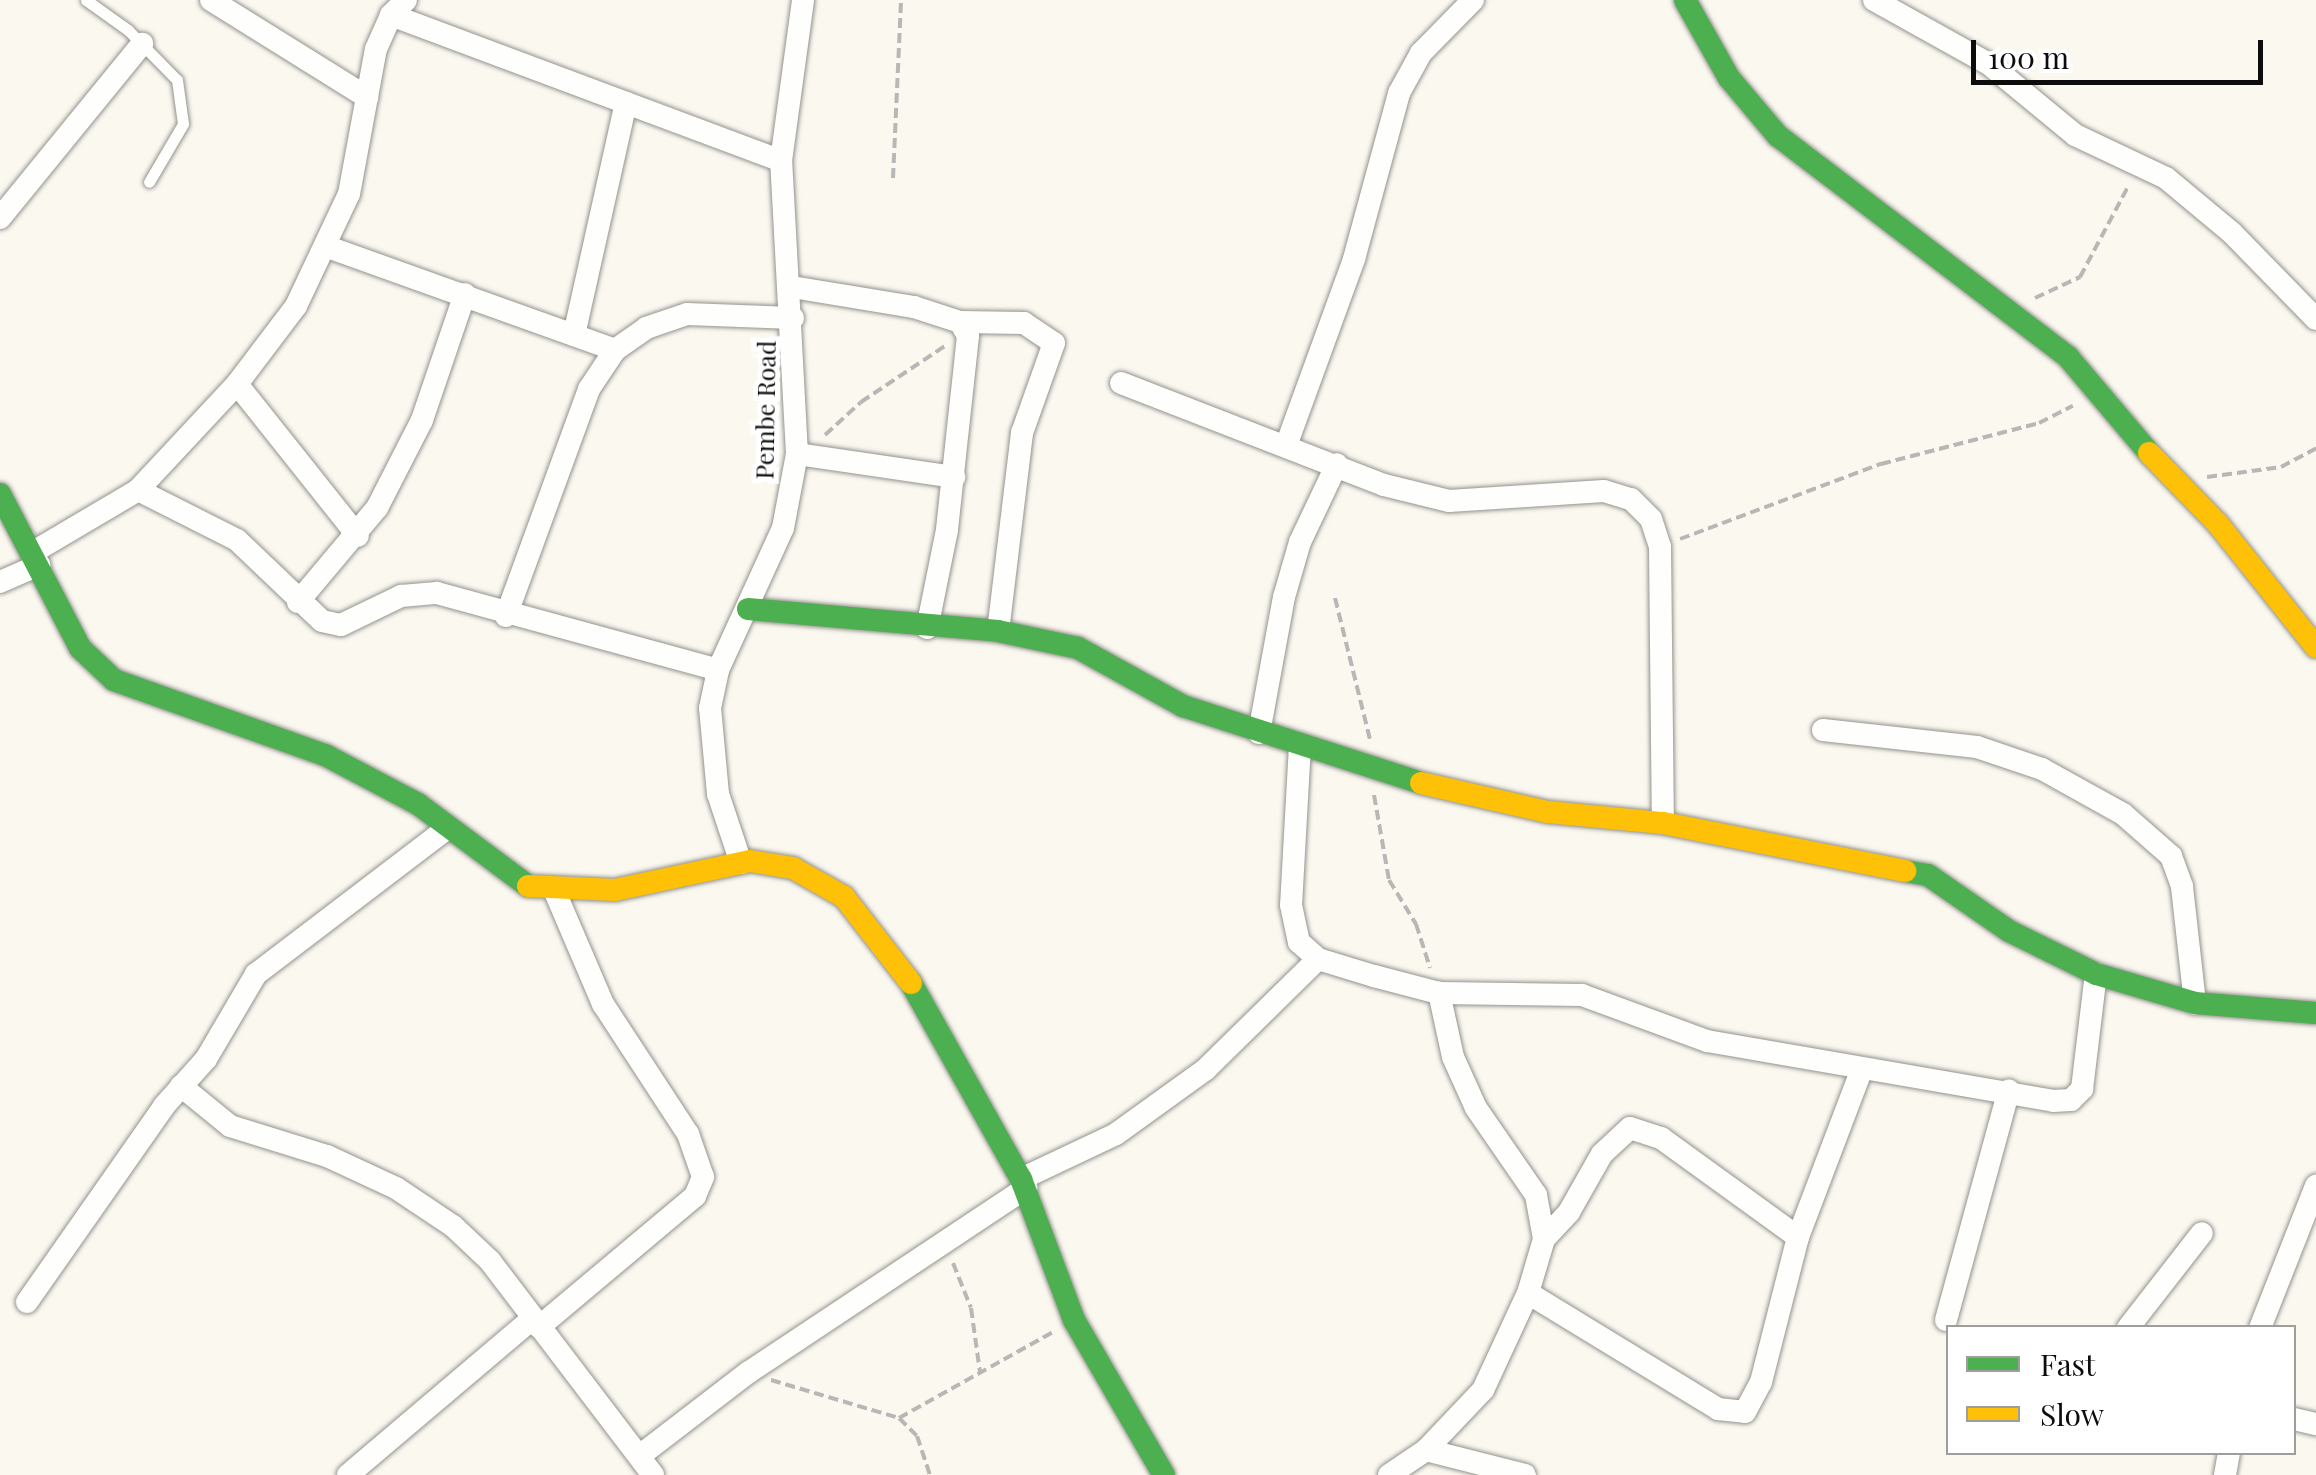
<!DOCTYPE html>
<html>
<head>
<meta charset="utf-8">
<style>
	body { margin:0 }
	#map { position:relative; width:2316px; height:1475px; overflow:hidden; background:#faf8ef; font-family:"Playfair Display",serif }
	div>[style] { position:absolute }
	.path>* { height:4px; margin-top:-2px; transform-origin:0; background:repeating-linear-gradient(90deg,#b7b7b5 0 10px,transparent 0 15px) }
	.roads { filter:drop-shadow(0 0 2px #93928e) drop-shadow(0 0 2px #93928e) }
	.lane>* { height:11px; margin:-5.5px; padding:0 5.5px; transform-origin:5.5px; border-radius:5.5px; background:#fefefd }
	.street>* { height:22px; margin:-11px; padding:0 11px; transform-origin:11px; border-radius:11px; background:#fefefd }
	.fast>* { height:22px; margin:-11px; padding:0 11px; transform-origin:11px; border-radius:11px; background:#4caf50 }
	.slow>* { height:22px; margin:-11px; padding:0 11px; transform-origin:11px; border-radius:11px; background:#ffc107 }
	span { translate:-50% -50%; white-space:nowrap; text-align:center; line-height:1.15; -webkit-text-stroke:10px #fff; paint-order:stroke }
	.street-label { font-size:25px; color:#0c0c0c }
	.legend { position:absolute; left:1946px; top:1325px; width:350px; height:130px; box-sizing:border-box; background:#fff; border:2px solid #9e9e9e; margin:0; padding:12px 18px; list-style:none; font-size:30px; color:#0c0c0c }
	.legend li { display:flex; align-items:center; gap:20px; height:50px }
	.legend b { width:50px; border:2px solid #9e9e9e }
	.scale { position:absolute; left:1971px; top:40px; width:292px; height:45px; box-sizing:border-box; border:5px solid #0c0c0c; border-top:0; padding-left:12px; font-size:30px; line-height:35px; white-space:nowrap; color:#0c0c0c; -webkit-text-stroke:8px #fff; paint-order:stroke }
</style>
</head>
<body>
<div id="map">
	<div class="path">
		<div style="left:893px;top:178px;width:178px;rotate:-87.4deg"></div>
		<div style="left:2035px;top:298px;width:50px;rotate:-25deg"></div>
		<div style="left:2080px;top:277px;width:104px;rotate:-62deg"></div>
		<div style="left:825px;top:435px;width:49px;rotate:-42.5deg"></div>
		<div style="left:861px;top:402px;width:101px;rotate:-33.7deg"></div>
		<div style="left:2207px;top:477px;width:75px;rotate:-7.7deg"></div>
		<div style="left:2281px;top:467px;width:40px;rotate:-28deg"></div>
		<div style="left:1680px;top:539px;width:215px;rotate:-20.5deg"></div>
		<div style="left:1881px;top:464px;width:163px;rotate:-14.5deg"></div>
		<div style="left:2039px;top:423px;width:38px;rotate:-27deg"></div>
		<div style="left:1335px;top:598px;width:145px;rotate:76.1deg"></div>
		<div style="left:1374px;top:795px;width:86px;rotate:80deg"></div>
		<div style="left:1389px;top:880px;width:52px;rotate:58.5deg"></div>
		<div style="left:1416px;top:924px;width:46px;rotate:72.3deg"></div>
		<div style="left:953px;top:1263px;width:48px;rotate:68.2deg"></div>
		<div style="left:971px;top:1308px;width:65px;rotate:82deg"></div>
		<div style="left:771px;top:1380px;width:134px;rotate:16.5deg"></div>
		<div style="left:899px;top:1418px;width:25px;rotate:45deg"></div>
		<div style="left:917px;top:1436px;width:41px;rotate:71.6deg"></div>
		<div style="left:899px;top:1418px;width:176px;rotate:-29.2deg"></div>
	</div>
	<div class="roads">
		<div class="lane">
			<div style="left:86px;top:0;width:52px;rotate:35.5deg"></div>
			<div style="left:128px;top:30px;width:70px;rotate:45.6deg"></div>
			<div style="left:177px;top:80px;width:44px;rotate:82.2deg"></div>
			<div style="left:183px;top:124px;width:67px;rotate:120.4deg"></div>
		</div>
		<div class="street">
			<div style="left:211px;top:0;width:184px;rotate:31.9deg"></div>
			<div style="left:1874px;top:0;width:132px;rotate:29.1deg"></div>
			<div style="left:1989px;top:64px;width:112px;rotate:39.5deg"></div>
			<div style="left:2075px;top:135px;width:101px;rotate:25.3deg"></div>
			<div style="left:2166px;top:178px;width:86px;rotate:39.8deg"></div>
			<div style="left:2232px;top:233px;width:120px;rotate:45.7deg"></div>
			<div style="left:391px;top:15px;width:416px;rotate:20.5deg"></div>
			<div style="left:0;top:218px;width:225px;rotate:-50.8deg"></div>
			<div style="left:328px;top:247px;width:305px;rotate:19.7deg"></div>
			<div style="left:792px;top:287px;width:124px;rotate:9.3deg"></div>
			<div style="left:914px;top:307px;width:48px;rotate:18.1deg"></div>
			<div style="left:960px;top:322px;width:16px;rotate:60deg"></div>
			<div style="left:968px;top:336px;width:195px;rotate:96.2deg"></div>
			<div style="left:947px;top:530px;width:100px;rotate:101.5deg"></div>
			<div style="left:960px;top:322px;width:64px;rotate:0.9deg"></div>
			<div style="left:1024px;top:323px;width:36px;rotate:34deg"></div>
			<div style="left:1054px;top:343px;width:96px;rotate:109.6deg"></div>
			<div style="left:1022px;top:433px;width:199px;rotate:96.9deg"></div>
			<div style="left:574px;top:335px;width:238px;rotate:-77.4deg"></div>
			<div style="left:1121px;top:383px;width:282px;rotate:21.2deg"></div>
			<div style="left:1384px;top:485px;width:67px;rotate:13.8deg"></div>
			<div style="left:1449px;top:501px;width:155px;rotate:-3.7deg"></div>
			<div style="left:1604px;top:491px;width:28px;rotate:17deg"></div>
			<div style="left:1631px;top:499px;width:28px;rotate:45deg"></div>
			<div style="left:1651px;top:519px;width:29px;rotate:72deg"></div>
			<div style="left:1660px;top:547px;width:276px;rotate:89.4deg"></div>
			<div style="left:237px;top:384px;width:194px;rotate:51.5deg"></div>
			<div style="left:1286px;top:446px;width:199px;rotate:-70deg"></div>
			<div style="left:1354px;top:259px;width:172px;rotate:-74.8deg"></div>
			<div style="left:1399px;top:93px;width:46px;rotate:-61.2deg"></div>
			<div style="left:1421px;top:53px;width:74px;rotate:-45.5deg"></div>
			<div style="left:797px;top:454px;width:159px;rotate:8.3deg"></div>
			<div style="left:138px;top:490px;width:111px;rotate:26.8deg"></div>
			<div style="left:237px;top:540px;width:117px;rotate:43.6deg"></div>
			<div style="left:322px;top:621px;width:19px;rotate:12deg"></div>
			<div style="left:341px;top:625px;width:67px;rotate:-25.8deg"></div>
			<div style="left:401px;top:596px;width:36px;rotate:-5deg"></div>
			<div style="left:437px;top:593px;width:291px;rotate:15.3deg"></div>
			<div style="left:35px;top:551px;width:120px;rotate:-30.6deg"></div>
			<div style="left:138px;top:490px;width:145px;rotate:-47deg"></div>
			<div style="left:237px;top:384px;width:98px;rotate:-52.9deg"></div>
			<div style="left:296px;top:306px;width:124px;rotate:-64.7deg"></div>
			<div style="left:349px;top:194px;width:147px;rotate:-79.5deg"></div>
			<div style="left:376px;top:49px;width:37px;rotate:-66deg"></div>
			<div style="left:391px;top:15px;width:21px;rotate:-45deg"></div>
			<div style="left:0;top:582px;width:43px;rotate:-23.6deg"></div>
			<div style="left:298px;top:602px;width:123px;rotate:-50deg"></div>
			<div style="left:377px;top:508px;width:99px;rotate:-62.9deg"></div>
			<div style="left:422px;top:420px;width:133px;rotate:-71.2deg"></div>
			<div style="left:506px;top:616px;width:242px;rotate:-69.9deg"></div>
			<div style="left:589px;top:389px;width:47px;rotate:-56.3deg"></div>
			<div style="left:615px;top:350px;width:38px;rotate:-35deg"></div>
			<div style="left:646px;top:328px;width:43px;rotate:-18.9deg"></div>
			<div style="left:687px;top:314px;width:106px;rotate:2.2deg"></div>
			<div style="left:1823px;top:730px;width:155px;rotate:6.3deg"></div>
			<div style="left:1977px;top:747px;width:69px;rotate:18.7deg"></div>
			<div style="left:2042px;top:769px;width:93px;rotate:29.1deg"></div>
			<div style="left:2123px;top:814px;width:64px;rotate:41.2deg"></div>
			<div style="left:2171px;top:856px;width:33px;rotate:70deg"></div>
			<div style="left:2182px;top:887px;width:117px;rotate:83.6deg"></div>
			<div style="left:1259px;top:733px;width:138px;rotate:-79.6deg"></div>
			<div style="left:1284px;top:597px;width:57px;rotate:-73.8deg"></div>
			<div style="left:1300px;top:542px;width:86px;rotate:-64.6deg"></div>
			<div style="left:1300px;top:745px;width:160px;rotate:93.2deg"></div>
			<div style="left:1291px;top:905px;width:38px;rotate:78deg"></div>
			<div style="left:1299px;top:942px;width:25px;rotate:42deg"></div>
			<div style="left:1318px;top:959px;width:59px;rotate:16.9deg"></div>
			<div style="left:1374px;top:976px;width:67px;rotate:14.7deg"></div>
			<div style="left:1439px;top:993px;width:143px;rotate:0.8deg"></div>
			<div style="left:1582px;top:995px;width:133px;rotate:20.2deg"></div>
			<div style="left:1707px;top:1041px;width:351px;rotate:9.8deg"></div>
			<div style="left:2053px;top:1101px;width:18px;rotate:-3deg"></div>
			<div style="left:2071px;top:1100px;width:16px;rotate:-45deg"></div>
			<div style="left:2082px;top:1089px;width:116px;rotate:-83.1deg"></div>
			<div style="left:741px;top:863px;width:73px;rotate:-108.4deg"></div>
			<div style="left:718px;top:794px;width:86px;rotate:-95.3deg"></div>
			<div style="left:710px;top:708px;width:39px;rotate:-78deg"></div>
			<div style="left:718px;top:670px;width:156px;rotate:-65.4deg"></div>
			<div style="left:783px;top:528px;width:75px;rotate:-79.3deg"></div>
			<div style="left:797px;top:454px;width:293px;rotate:-93.1deg"></div>
			<div style="left:781px;top:161px;width:162px;rotate:-82.2deg"></div>
			<div style="left:181px;top:1086px;width:63px;rotate:39.2deg"></div>
			<div style="left:230px;top:1126px;width:102px;rotate:17.2deg"></div>
			<div style="left:327px;top:1156px;width:76px;rotate:24.9deg"></div>
			<div style="left:396px;top:1188px;width:69px;rotate:33.7deg"></div>
			<div style="left:453px;top:1226px;width:51px;rotate:43.4deg"></div>
			<div style="left:490px;top:1261px;width:269px;rotate:52.7deg"></div>
			<div style="left:1021px;top:1179px;width:105px;rotate:-25.3deg"></div>
			<div style="left:1116px;top:1134px;width:111px;rotate:-35.8deg"></div>
			<div style="left:1206px;top:1069px;width:157px;rotate:-44.5deg"></div>
			<div style="left:1544px;top:1239px;width:37px;rotate:-47deg"></div>
			<div style="left:1569px;top:1212px;width:67px;rotate:-60.4deg"></div>
			<div style="left:1602px;top:1154px;width:38px;rotate:-43deg"></div>
			<div style="left:1630px;top:1128px;width:33px;rotate:18deg"></div>
			<div style="left:1661px;top:1138px;width:169px;rotate:35.9deg"></div>
			<div style="left:1528px;top:1293px;width:223px;rotate:31.4deg"></div>
			<div style="left:1718px;top:1409px;width:27px;rotate:6deg"></div>
			<div style="left:1745px;top:1412px;width:34px;rotate:-62deg"></div>
			<div style="left:1761px;top:1382px;width:150px;rotate:-75.7deg"></div>
			<div style="left:1798px;top:1237px;width:178px;rotate:-69.2deg"></div>
			<div style="left:27px;top:1302px;width:239px;rotate:-55deg"></div>
			<div style="left:164px;top:1106px;width:63px;rotate:-48.2deg"></div>
			<div style="left:206px;top:1059px;width:99px;rotate:-59.5deg"></div>
			<div style="left:256px;top:974px;width:239px;rotate:-37.3deg"></div>
			<div style="left:1946px;top:1320px;width:238px;rotate:-74.7deg"></div>
			<div style="left:539px;top:1327px;width:204px;rotate:-40deg"></div>
			<div style="left:695px;top:1196px;width:21px;rotate:-67deg"></div>
			<div style="left:703px;top:1177px;width:46px;rotate:-109.2deg"></div>
			<div style="left:688px;top:1134px;width:155px;rotate:-123.2deg"></div>
			<div style="left:603px;top:1004px;width:122px;rotate:-113.2deg"></div>
			<div style="left:2128px;top:1328px;width:120px;rotate:-52.1deg"></div>
			<div style="left:2260px;top:1328px;width:153px;rotate:-68.5deg"></div>
			<div style="left:2294px;top:1419px;width:23px;rotate:13deg"></div>
			<div style="left:1426px;top:1450px;width:102px;rotate:14.2deg"></div>
			<div style="left:642px;top:1454px;width:135px;rotate:-37.5deg"></div>
			<div style="left:749px;top:1372px;width:333px;rotate:-33.6deg"></div>
			<div style="left:348px;top:1475px;width:241px;rotate:-40.3deg"></div>
			<div style="left:1389px;top:1475px;width:45px;rotate:-34deg"></div>
			<div style="left:1426px;top:1450px;width:83px;rotate:-46.5deg"></div>
			<div style="left:1483px;top:1390px;width:107px;rotate:-65.1deg"></div>
			<div style="left:1528px;top:1293px;width:56px;rotate:-73.5deg"></div>
			<div style="left:1544px;top:1239px;width:45px;rotate:-100.3deg"></div>
			<div style="left:1536px;top:1195px;width:106px;rotate:-124.6deg"></div>
			<div style="left:1476px;top:1108px;width:56px;rotate:-114.3deg"></div>
			<div style="left:1453px;top:1057px;width:66px;rotate:-102.3deg"></div>
			<div style="left:2225px;top:1475px;width:23px;rotate:-80deg"></div>
		</div>
		<div class="fast">
			<div style="left:1685px;top:0;width:90px;rotate:60.6deg"></div>
			<div style="left:1729px;top:78px;width:76px;rotate:49.8deg"></div>
			<div style="left:1778px;top:136px;width:365px;rotate:37.3deg"></div>
			<div style="left:2068px;top:357px;width:126px;rotate:49.8deg"></div>
			<div style="left:0;top:494px;width:174px;rotate:62.5deg"></div>
			<div style="left:80px;top:648px;width:47px;rotate:43.3deg"></div>
			<div style="left:114px;top:680px;width:226px;rotate:19.6deg"></div>
			<div style="left:327px;top:756px;width:103px;rotate:27.8deg"></div>
			<div style="left:418px;top:804px;width:137px;rotate:36.7deg"></div>
			<div style="left:748px;top:609px;width:251px;rotate:5deg"></div>
			<div style="left:998px;top:631px;width:82px;rotate:12deg"></div>
			<div style="left:1078px;top:648px;width:120px;rotate:28.9deg"></div>
			<div style="left:1183px;top:706px;width:250px;rotate:17.9deg"></div>
			<div style="left:1905px;top:871px;width:23px;rotate:10deg"></div>
			<div style="left:1928px;top:875px;width:98px;rotate:34.7deg"></div>
			<div style="left:2009px;top:931px;width:97px;rotate:26.3deg"></div>
			<div style="left:2096px;top:974px;width:103px;rotate:16.3deg"></div>
			<div style="left:2195px;top:1003px;width:121px;rotate:4.7deg"></div>
			<div style="left:911px;top:983px;width:225px;rotate:60.7deg"></div>
			<div style="left:1021px;top:1179px;width:151px;rotate:69.4deg"></div>
			<div style="left:1074px;top:1320px;width:179px;rotate:59.9deg"></div>
		</div>
		<div class="slow">
			<div style="left:2149px;top:453px;width:99px;rotate:45.8deg"></div>
			<div style="left:2218px;top:524px;width:157px;rotate:51.5deg"></div>
			<div style="left:1421px;top:783px;width:130px;rotate:12.9deg"></div>
			<div style="left:1548px;top:812px;width:116px;rotate:5.5deg"></div>
			<div style="left:1663px;top:823px;width:247px;rotate:11.2deg"></div>
			<div style="left:528px;top:886px;width:87px;rotate:2.6deg"></div>
			<div style="left:615px;top:890px;width:138px;rotate:-12.1deg"></div>
			<div style="left:750px;top:861px;width:44px;rotate:9.2deg"></div>
			<div style="left:793px;top:868px;width:59px;rotate:29.6deg"></div>
			<div style="left:844px;top:897px;width:109px;rotate:52.1deg"></div>
		</div>
	</div>
	<div class="street-label">
		<span style="left:765px;top:410px;rotate:-89deg">Pembe Road</span>
	</div>
	<ul class="legend">
	<li><b style="height:12px;background:#4caf50"></b>Fast</li>
	<li><b style="height:12px;background:#ffc107"></b>Slow</li>
	</ul>
	<div class="scale">100 m</div>
</div>
</body>
</html>
